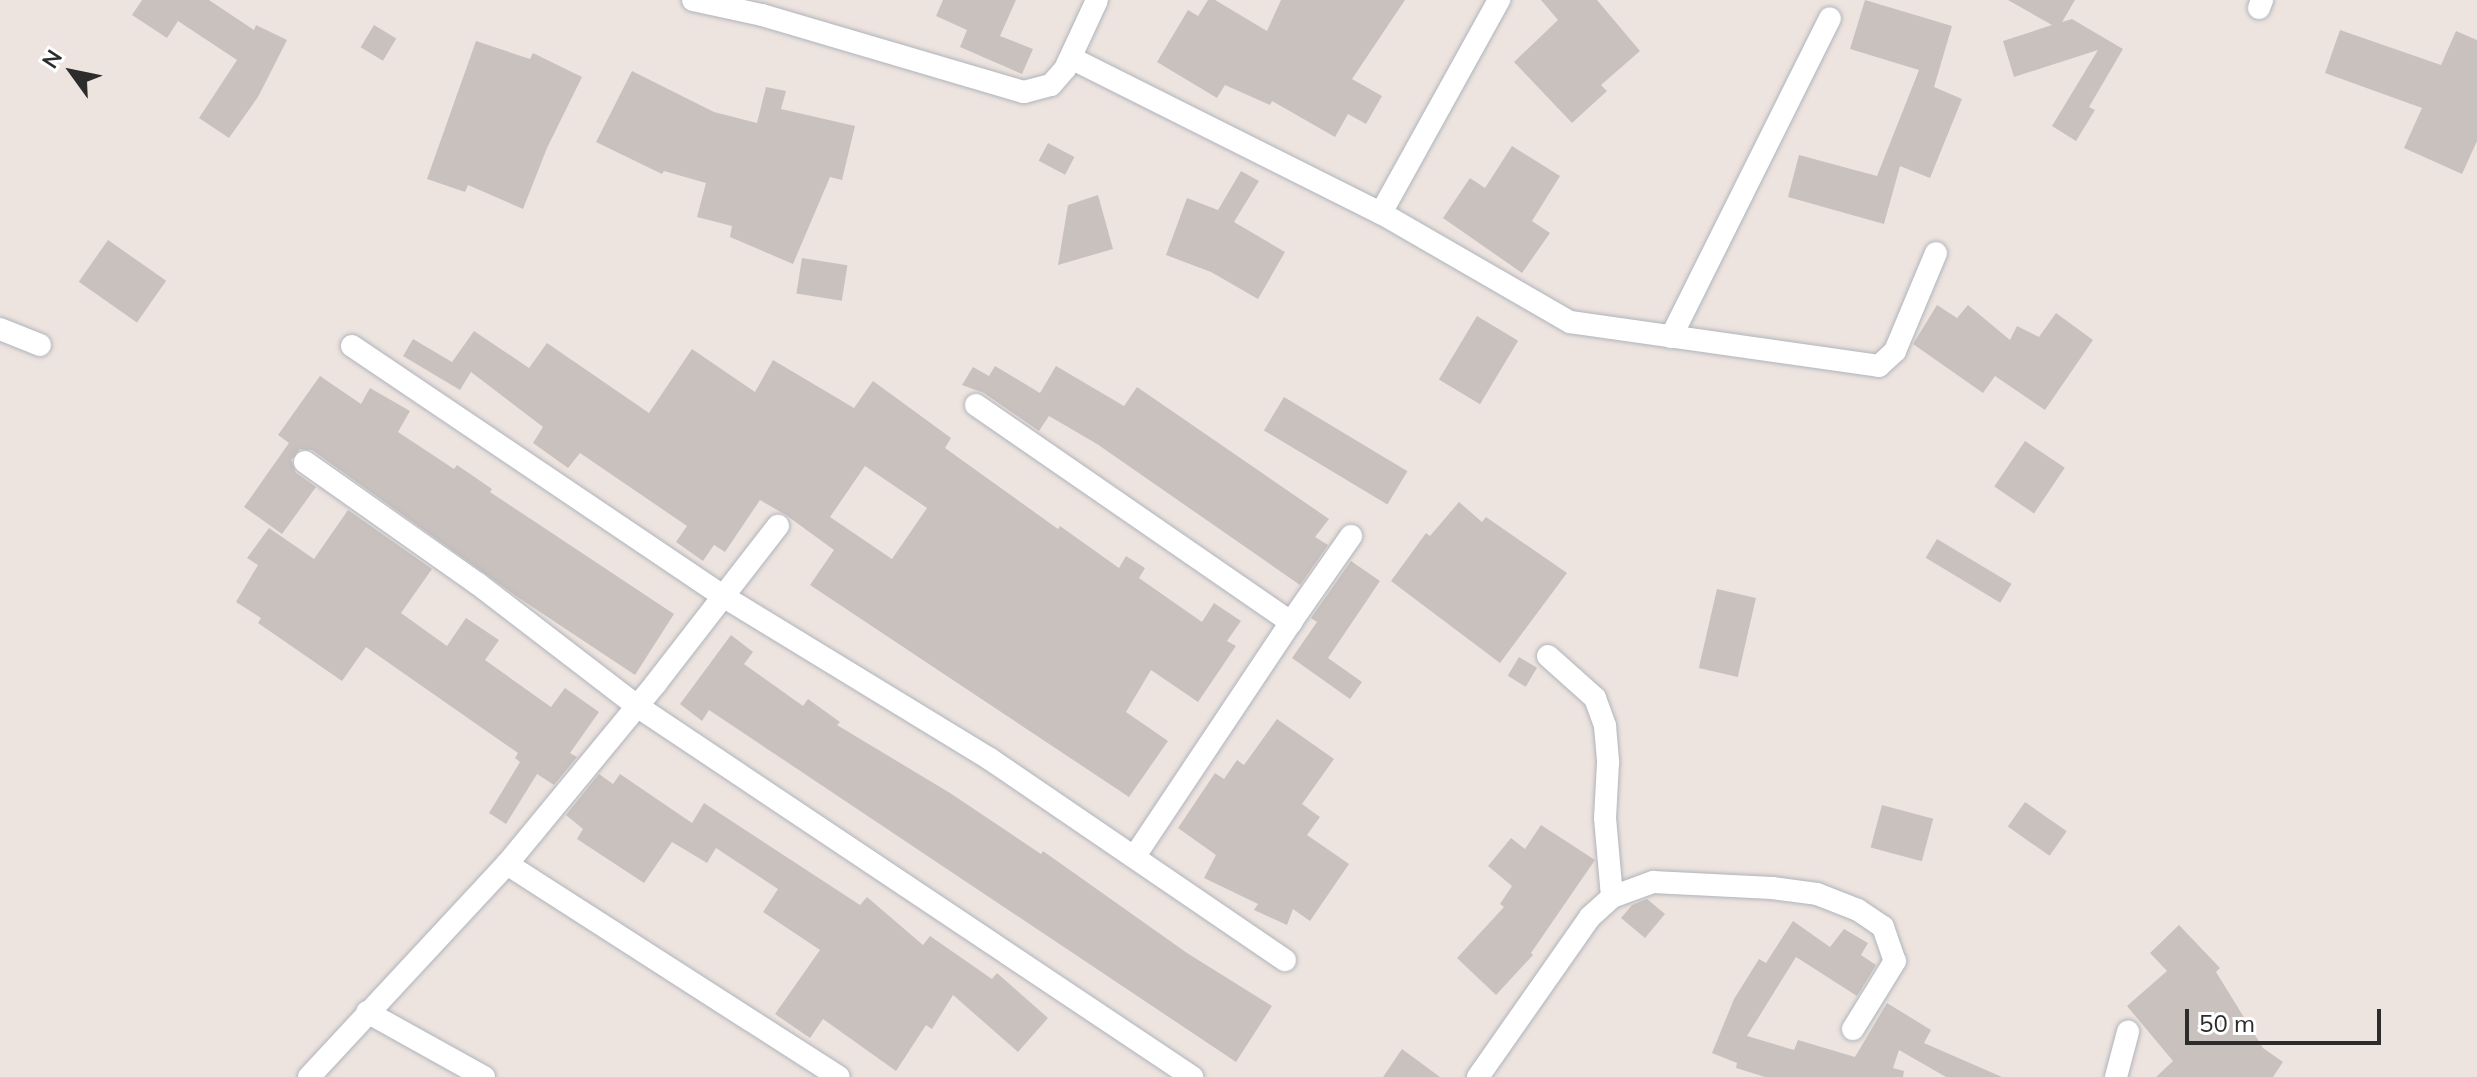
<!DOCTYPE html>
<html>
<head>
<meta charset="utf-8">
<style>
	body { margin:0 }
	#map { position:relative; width:2477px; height:1077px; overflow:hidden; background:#eee4df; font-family:Mulish,sans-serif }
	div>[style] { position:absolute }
	.building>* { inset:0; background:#c9c1be; transform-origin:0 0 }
	.roads { filter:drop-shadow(0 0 2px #afb4bc) drop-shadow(0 0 2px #afb4bc) }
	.minor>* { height:22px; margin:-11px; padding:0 11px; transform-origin:11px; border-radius:11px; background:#fff }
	span { translate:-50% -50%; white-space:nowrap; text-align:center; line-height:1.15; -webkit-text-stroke:7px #fff; paint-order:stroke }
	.north { position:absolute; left:32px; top:32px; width:80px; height:80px; -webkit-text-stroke:6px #fff; paint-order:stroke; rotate:303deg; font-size:22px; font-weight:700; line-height:32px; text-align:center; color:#2c2c2c }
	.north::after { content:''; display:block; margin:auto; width:28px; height:36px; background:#2c2c2c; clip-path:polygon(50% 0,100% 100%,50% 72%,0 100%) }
	.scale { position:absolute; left:2185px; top:1009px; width:196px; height:36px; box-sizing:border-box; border:4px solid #2c2c2c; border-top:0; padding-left:10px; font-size:24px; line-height:28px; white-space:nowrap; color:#2c2c2c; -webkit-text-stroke:6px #fff; paint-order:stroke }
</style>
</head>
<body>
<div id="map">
	<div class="building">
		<div style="clip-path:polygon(142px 0,209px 0,254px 30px,256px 25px,287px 40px,258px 97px,229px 138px,199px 118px,237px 60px,178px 21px,167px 38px,132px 15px)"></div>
		<div style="clip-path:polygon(943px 0,1016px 0,1000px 36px,1033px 49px,1022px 74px,960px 47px,967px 30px,936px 16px)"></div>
		<div style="clip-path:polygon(1208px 0,1215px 0,1267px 31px,1281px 0,1405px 0,1352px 79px,1382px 96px,1366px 124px,1348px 114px,1335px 137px,1272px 101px,1270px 105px,1225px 85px,1217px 98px,1157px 62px,1188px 10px,1198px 16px)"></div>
		<div style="clip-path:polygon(1541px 0,1597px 0,1640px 51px,1601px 85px,1607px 91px,1572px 123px,1514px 62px,1558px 20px)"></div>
		<div style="clip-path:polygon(1865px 0,1952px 26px,1934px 87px,1962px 99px,1930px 178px,1900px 166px,1884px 224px,1788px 197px,1799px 155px,1877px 176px,1919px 70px,1850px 49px)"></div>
		<div style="clip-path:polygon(2008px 0,2075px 0,2062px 22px,2072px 19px,2123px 49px,2089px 107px,2095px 110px,2076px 141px,2052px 126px,2098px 50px,2014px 77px,2003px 41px,2052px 25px)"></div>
		<div style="left:374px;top:25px;width:26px;height:26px;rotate:31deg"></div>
		<div style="clip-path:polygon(2340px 30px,2441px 65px,2456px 31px,2477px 40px,2477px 141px,2462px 174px,2404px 148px,2422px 108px,2325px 73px)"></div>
		<div style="clip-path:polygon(476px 41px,530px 59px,533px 53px,582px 77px,547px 148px,523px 209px,468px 185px,465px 192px,427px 179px)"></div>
		<div style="clip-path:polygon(632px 71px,714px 112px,757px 123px,766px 87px,786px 91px,781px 109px,855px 126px,842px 180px,830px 177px,793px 264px,730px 237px,732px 226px,697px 217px,706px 183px,664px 171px,662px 174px,596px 142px)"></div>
		<div style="left:1048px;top:143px;width:30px;height:20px;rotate:28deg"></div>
		<div style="clip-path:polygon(1512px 146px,1560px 176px,1532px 221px,1550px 233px,1522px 273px,1443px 218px,1470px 178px,1485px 188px)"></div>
		<div style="clip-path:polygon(1241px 171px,1259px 181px,1234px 222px,1285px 252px,1258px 299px,1211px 272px,1166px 255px,1187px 198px,1218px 210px)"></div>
		<div style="clip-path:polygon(1098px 195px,1113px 249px,1058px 265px,1068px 205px)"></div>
		<div style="left:108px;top:240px;width:71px;height:51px;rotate:35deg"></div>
		<div style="left:802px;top:258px;width:46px;height:36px;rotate:9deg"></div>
		<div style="clip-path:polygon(1937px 305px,1957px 318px,1968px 305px,2010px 340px,2017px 326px,2039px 337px,2056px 313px,2093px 340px,2045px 410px,1995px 376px,1983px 393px,1913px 344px)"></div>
		<div style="left:1477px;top:316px;width:48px;height:74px;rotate:31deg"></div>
		<div style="clip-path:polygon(evenodd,474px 331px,529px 368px,547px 343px,649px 413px,692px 349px,755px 392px,773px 360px,854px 408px,873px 381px,951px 438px,945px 448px,1058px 529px,1060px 526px,1119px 568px,1126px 556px,1145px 568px,1139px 578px,1202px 622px,1214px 603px,1241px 621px,1227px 641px,1236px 646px,1198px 702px,1151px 670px,1126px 712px,1168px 741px,1129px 797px,810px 585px,834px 550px,786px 515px,760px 500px,725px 552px,714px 545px,703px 561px,676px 542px,687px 526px,580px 453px,568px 468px,533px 443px,543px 427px,471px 372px,460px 390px,403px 356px,413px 339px,452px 362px,474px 331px,865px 466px,927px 508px,892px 559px,830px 517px,865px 466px)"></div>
		<div style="clip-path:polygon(995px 366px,1040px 393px,1056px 366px,1124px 406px,1137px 387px,1329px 519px,1315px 537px,1328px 545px,1300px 585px,1097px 444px,1049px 416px,1039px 431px,984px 393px,962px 385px,973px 367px,989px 376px)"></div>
		<div style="clip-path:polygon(320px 376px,361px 404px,370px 388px,410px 411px,398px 432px,454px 469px,457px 465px,492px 489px,490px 492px,674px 614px,635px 675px,519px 598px,312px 450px,300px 449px,291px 460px,296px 473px,316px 487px,282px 534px,244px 507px,289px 443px,278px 435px)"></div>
		<div style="left:1284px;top:397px;width:144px;height:39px;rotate:31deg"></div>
		<div style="left:2025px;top:441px;width:48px;height:55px;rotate:34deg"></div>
		<div style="clip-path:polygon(1459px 502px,1482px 522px,1486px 517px,1567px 573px,1500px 663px,1391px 581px,1426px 533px,1430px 536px)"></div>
		<div style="clip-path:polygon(348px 510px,432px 569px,401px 613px,447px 646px,466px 618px,499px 640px,485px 660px,551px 707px,565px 688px,599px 712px,570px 753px,577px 757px,554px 785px,537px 774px,506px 824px,489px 813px,520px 762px,515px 758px,518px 753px,366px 647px,342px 681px,258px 623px,261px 618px,236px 602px,258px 565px,247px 558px,269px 528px,314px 559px)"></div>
		<div style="left:1937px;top:539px;width:87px;height:22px;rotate:31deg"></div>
		<div style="clip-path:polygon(1351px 561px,1380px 581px,1328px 658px,1362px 682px,1350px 699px,1292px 658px,1317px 622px,1311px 618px)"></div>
		<div style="left:1717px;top:589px;width:40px;height:81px;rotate:13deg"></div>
		<div style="clip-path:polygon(731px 635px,753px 652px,744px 664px,803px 706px,808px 699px,840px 722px,837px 725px,950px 793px,1041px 854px,1043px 851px,1187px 953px,1272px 1006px,1236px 1062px,709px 710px,702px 721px,680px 704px)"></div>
		<div style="left:1519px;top:657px;width:21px;height:22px;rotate:31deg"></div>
		<div style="clip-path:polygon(1277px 719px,1334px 759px,1302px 804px,1320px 817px,1307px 835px,1349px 864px,1310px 921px,1293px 909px,1287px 925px,1254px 910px,1258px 904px,1204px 878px,1216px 855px,1178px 828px,1215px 773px,1224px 779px,1237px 760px,1244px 765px)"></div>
		<div style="clip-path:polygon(599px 774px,613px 784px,620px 774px,692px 823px,704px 803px,860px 905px,867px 897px,923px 945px,930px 936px,992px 979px,997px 973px,1048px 1018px,1018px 1052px,953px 995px,932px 1029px,926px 1025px,896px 1071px,823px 1019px,810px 1038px,775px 1014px,820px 950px,763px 912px,778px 889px,716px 848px,707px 863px,672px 842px,644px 883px,577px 839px,583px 829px,566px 815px)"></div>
		<div style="left:2025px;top:802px;width:51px;height:30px;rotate:35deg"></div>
		<div style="left:1882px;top:805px;width:53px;height:44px;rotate:15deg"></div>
		<div style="clip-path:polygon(1541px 825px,1595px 860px,1531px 953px,1533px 955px,1496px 995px,1457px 958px,1504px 907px,1500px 904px,1512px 886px,1488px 866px,1511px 838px,1525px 849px)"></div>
		<div style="clip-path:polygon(1647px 899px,1665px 914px,1645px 938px,1621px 918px,1632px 905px)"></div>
		<div style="clip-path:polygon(1793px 921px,1830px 947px,1844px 929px,1868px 943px,1861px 955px,1876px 965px,1857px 996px,1796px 957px,1747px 1036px,1794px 1050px,1798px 1040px,1855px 1057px,1887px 1003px,1931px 1030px,1924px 1043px,2002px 1077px,1946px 1077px,1899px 1050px,1893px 1068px,1904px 1071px,1903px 1077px,1765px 1077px,1736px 1068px,1737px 1063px,1712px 1053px,1734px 999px,1759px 959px,1766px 963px)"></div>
		<div style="clip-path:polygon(2179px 925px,2220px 968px,2216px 972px,2263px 1048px,2283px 1062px,2273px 1077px,2156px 1077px,2173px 1061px,2127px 1006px,2167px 971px,2150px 953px)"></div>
		<div style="clip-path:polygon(1402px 1049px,1440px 1077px,1383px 1077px)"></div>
	</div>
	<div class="roads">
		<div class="minor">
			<div style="left:693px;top:0;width:71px;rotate:12.3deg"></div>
			<div style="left:762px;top:15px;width:273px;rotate:16.4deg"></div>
			<div style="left:1024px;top:92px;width:28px;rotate:-15deg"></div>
			<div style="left:1051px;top:85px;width:21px;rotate:-49deg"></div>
			<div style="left:1065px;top:69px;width:76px;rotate:-65.1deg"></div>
			<div style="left:2259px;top:8px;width:9px;rotate:-69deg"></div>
			<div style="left:1071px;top:58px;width:347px;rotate:26.6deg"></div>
			<div style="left:1381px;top:213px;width:218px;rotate:30deg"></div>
			<div style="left:1570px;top:322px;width:312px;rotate:8.1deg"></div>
			<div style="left:1879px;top:366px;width:22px;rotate:-43deg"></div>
			<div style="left:1895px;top:351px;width:106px;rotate:-67.3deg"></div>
			<div style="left:1381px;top:213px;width:244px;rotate:-61deg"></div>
			<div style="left:0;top:329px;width:43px;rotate:21.8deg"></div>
			<div style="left:1671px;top:337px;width:356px;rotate:-63.5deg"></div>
			<div style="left:352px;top:346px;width:447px;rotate:34deg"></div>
			<div style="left:723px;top:596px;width:313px;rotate:31.4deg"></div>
			<div style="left:990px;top:759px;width:357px;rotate:34.3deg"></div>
			<div style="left:976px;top:405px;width:383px;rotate:34.6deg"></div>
			<div style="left:1291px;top:622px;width:281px;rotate:123.7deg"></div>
			<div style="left:305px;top:462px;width:212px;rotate:35.2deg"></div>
			<div style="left:478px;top:584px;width:200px;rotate:37.5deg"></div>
			<div style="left:637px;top:706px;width:668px;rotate:33.76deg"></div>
			<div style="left:1291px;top:622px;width:105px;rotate:-55.1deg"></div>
			<div style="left:1548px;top:656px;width:63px;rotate:41.8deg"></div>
			<div style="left:1595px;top:698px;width:30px;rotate:70deg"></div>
			<div style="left:1605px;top:726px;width:37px;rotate:85deg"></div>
			<div style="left:1608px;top:763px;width:55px;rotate:93.1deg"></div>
			<div style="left:1605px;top:818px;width:79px;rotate:84.9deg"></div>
			<div style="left:507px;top:864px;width:394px;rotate:32.7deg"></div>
			<div style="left:367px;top:1012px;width:134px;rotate:29.1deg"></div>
			<div style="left:309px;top:1077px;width:291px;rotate:-47.1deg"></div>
			<div style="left:507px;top:864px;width:234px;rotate:-50.5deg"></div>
			<div style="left:656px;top:683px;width:199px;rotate:-52.2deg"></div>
			<div style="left:1478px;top:1077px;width:195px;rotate:-55deg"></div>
			<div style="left:1590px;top:917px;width:30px;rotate:-42deg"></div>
			<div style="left:1612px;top:897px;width:44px;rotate:-20.1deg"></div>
			<div style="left:1653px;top:882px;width:119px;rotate:2.9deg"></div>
			<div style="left:1772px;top:888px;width:45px;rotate:7.6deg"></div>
			<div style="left:1817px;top:894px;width:44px;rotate:21.3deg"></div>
			<div style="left:1858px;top:910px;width:30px;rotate:34deg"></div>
			<div style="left:1883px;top:927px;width:36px;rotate:71deg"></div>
			<div style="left:1895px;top:961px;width:80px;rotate:121.7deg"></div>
			<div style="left:2116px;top:1077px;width:47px;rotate:-75.1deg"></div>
		</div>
	</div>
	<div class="north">N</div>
	<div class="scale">50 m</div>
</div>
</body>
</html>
